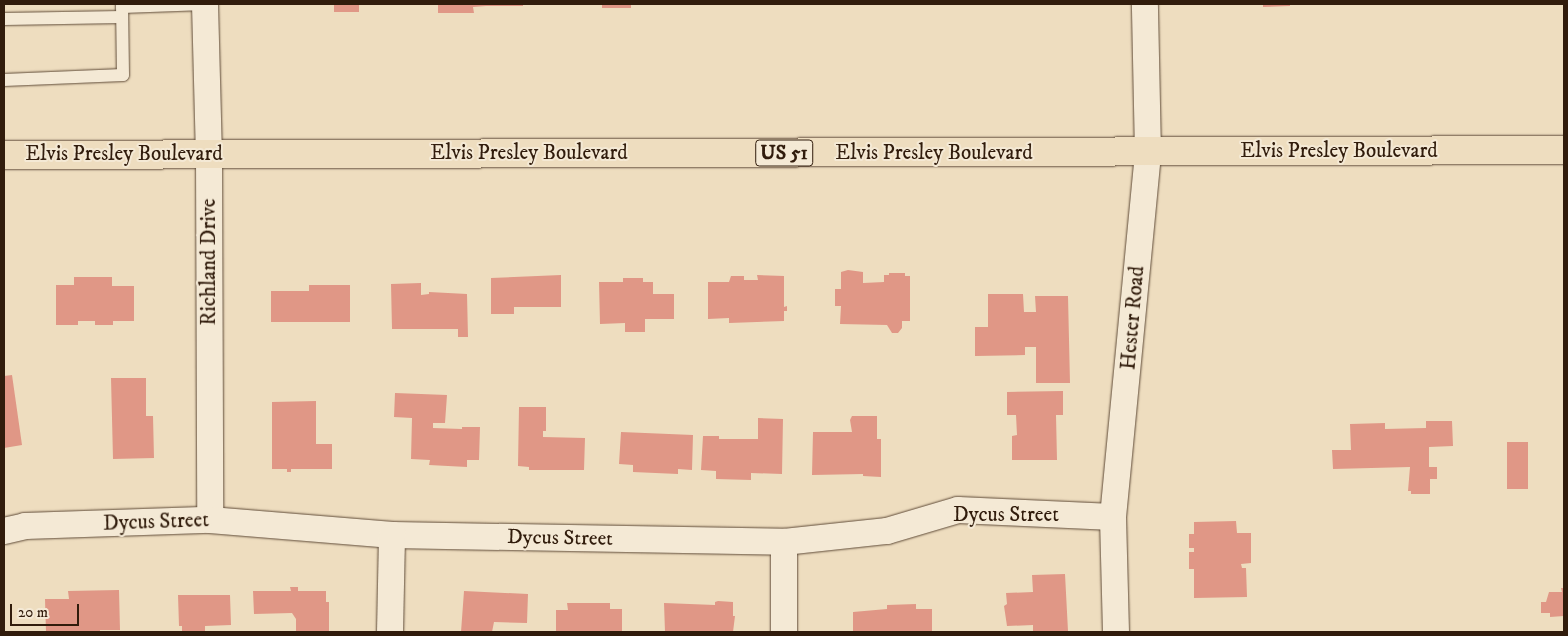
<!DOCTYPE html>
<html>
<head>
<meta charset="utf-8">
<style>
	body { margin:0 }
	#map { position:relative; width:1568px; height:636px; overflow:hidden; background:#eeddbf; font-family:"IM FELL DW Pica",serif }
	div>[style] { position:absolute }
	.building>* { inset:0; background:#e09786; transform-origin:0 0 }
	.roads { filter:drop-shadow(0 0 1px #604c39) drop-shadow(0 0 1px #604c39) }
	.service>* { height:12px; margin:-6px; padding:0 6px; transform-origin:6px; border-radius:6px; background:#f4e9d5 }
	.minor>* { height:26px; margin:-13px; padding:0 13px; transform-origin:13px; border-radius:13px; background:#f4e9d5 }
	.primary>* { height:28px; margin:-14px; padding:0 14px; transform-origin:14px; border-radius:14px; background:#eeddbf }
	span { translate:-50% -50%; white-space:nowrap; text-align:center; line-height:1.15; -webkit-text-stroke:4px #f4e9d5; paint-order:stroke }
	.shield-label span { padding:1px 4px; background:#f4e9d5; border:1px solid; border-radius:4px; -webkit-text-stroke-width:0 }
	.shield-label { font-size:20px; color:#311c0c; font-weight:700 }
	.street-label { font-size:21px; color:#311c0c }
	.frame { position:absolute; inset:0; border:5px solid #311c0c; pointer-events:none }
	.scale { position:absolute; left:10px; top:604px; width:69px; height:22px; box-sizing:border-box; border:2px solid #311c0c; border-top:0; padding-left:6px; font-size:15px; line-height:18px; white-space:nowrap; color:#311c0c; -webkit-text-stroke:4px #f4e9d5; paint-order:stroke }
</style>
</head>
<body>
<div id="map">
	<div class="building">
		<div style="left:334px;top:4px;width:25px;height:8px"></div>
		<div style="clip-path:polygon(438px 4px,523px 4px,523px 6px,486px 6px,473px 7px,474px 13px,438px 13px)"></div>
		<div style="left:602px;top:4px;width:29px;height:4px"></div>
		<div style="clip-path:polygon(1263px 4px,1290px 4px,1290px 6px,1263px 7px)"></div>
		<div style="clip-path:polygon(848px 270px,863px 272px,863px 283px,884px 282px,884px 275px,889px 275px,889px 273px,905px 273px,905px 276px,910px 276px,910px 321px,902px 321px,902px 328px,898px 333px,892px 333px,887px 325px,840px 324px,841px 306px,835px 306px,835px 289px,841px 289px,841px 272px)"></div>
		<div style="clip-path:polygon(561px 275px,561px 307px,514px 307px,514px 314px,491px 314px,491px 278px)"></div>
		<div style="clip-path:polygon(757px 275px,784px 276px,784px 307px,787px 306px,787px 311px,784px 311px,784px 321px,729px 323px,729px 318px,708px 319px,708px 282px,729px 282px,731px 276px,744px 276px,744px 280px,758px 280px)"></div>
		<div style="clip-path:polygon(74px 277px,112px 277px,112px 286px,134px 286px,134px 321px,113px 321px,113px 325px,95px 325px,95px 321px,78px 321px,78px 325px,56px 325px,56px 285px,74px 285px)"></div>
		<div style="clip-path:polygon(623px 278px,643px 278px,643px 282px,653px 282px,653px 294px,674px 294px,674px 319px,645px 319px,645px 332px,625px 332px,625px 323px,600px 324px,599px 282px,623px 282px)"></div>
		<div style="clip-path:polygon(421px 283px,421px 295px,429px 294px,429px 292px,467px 294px,468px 337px,458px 337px,458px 329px,392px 329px,391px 284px)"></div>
		<div style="clip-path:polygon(309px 285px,350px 285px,350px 322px,271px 322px,271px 291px,309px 291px)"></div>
		<div style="clip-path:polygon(988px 294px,1023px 294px,1024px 312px,1036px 312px,1035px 296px,1068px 296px,1070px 383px,1036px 383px,1036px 347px,1025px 347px,1025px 355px,975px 356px,975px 327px,988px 327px)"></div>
		<div style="clip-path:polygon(12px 375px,22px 445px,4px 448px,4px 376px)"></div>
		<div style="clip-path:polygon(111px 378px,146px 378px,146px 416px,153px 416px,154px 458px,113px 459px)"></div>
		<div style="clip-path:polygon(1063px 391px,1063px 415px,1056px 415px,1057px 460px,1012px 460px,1012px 436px,1017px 435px,1016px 415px,1007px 415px,1007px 392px)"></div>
		<div style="clip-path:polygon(395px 393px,447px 395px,445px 423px,433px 423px,433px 428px,462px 429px,462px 427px,480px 427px,479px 460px,467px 460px,467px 467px,429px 465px,430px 460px,411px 459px,412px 418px,394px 417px)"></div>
		<div style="clip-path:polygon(316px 401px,316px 444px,332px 444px,332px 469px,291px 469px,291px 472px,287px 472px,287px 469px,272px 469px,272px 402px)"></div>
		<div style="clip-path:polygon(519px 407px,546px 407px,546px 431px,543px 431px,543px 437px,585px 438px,584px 470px,529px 470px,529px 467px,518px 466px)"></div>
		<div style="clip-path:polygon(852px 416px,877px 416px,877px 439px,881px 439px,881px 477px,863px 476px,863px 474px,812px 475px,813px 432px,852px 432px,850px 420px)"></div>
		<div style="clip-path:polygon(758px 418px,783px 419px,782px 474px,751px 473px,751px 480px,716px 479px,716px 471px,701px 470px,703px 436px,719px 436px,719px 439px,758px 439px)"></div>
		<div style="clip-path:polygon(1426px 421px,1452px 421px,1453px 446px,1429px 447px,1429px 467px,1437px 467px,1437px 479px,1430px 479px,1430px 494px,1411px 494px,1411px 491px,1408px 491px,1410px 467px,1333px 469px,1332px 450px,1351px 450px,1350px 424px,1385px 423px,1385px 429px,1426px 428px)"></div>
		<div style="clip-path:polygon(621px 432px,693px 435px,692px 470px,678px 469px,678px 474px,633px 472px,633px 465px,619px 464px)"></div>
		<div style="left:1507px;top:442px;width:21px;height:47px"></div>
		<div style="clip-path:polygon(1236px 521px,1237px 533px,1251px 533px,1251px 563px,1241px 564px,1242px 568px,1246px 568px,1247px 597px,1194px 598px,1194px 569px,1189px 569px,1189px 552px,1194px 552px,1194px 548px,1189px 548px,1189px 534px,1194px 534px,1194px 522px)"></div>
		<div style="clip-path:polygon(1065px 574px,1068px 631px,1033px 632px,1033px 625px,1007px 626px,1004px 606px,1007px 604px,1006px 593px,1033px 592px,1032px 575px)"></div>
		<div style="clip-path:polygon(290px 587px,298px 587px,298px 591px,326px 591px,326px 602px,329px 602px,329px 632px,296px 632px,296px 619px,292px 613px,254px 614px,253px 591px,291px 591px)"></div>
		<div style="clip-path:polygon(1561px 588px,1564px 588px,1564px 616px,1550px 617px,1550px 613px,1541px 613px,1541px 602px,1546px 602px,1549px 592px,1562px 592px)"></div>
		<div style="clip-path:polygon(119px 590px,120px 630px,100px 630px,100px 632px,46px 632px,45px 599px,69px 599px,68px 591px)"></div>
		<div style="clip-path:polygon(464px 591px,528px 594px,527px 623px,494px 622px,492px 632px,461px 632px)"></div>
		<div style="clip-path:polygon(178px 595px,230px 595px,231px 625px,205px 626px,205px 632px,182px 632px,182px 626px,179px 626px)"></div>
		<div style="clip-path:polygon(718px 601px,733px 602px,733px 616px,735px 616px,733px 632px,665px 632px,664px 603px,715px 605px,715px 602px)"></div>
		<div style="clip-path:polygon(567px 603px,610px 603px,610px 609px,622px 609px,622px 632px,556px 632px,556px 610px,568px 610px)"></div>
		<div style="clip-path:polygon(916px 604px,916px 609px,932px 609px,932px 632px,853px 632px,853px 612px,887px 609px,887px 605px)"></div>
	</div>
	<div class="roads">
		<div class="service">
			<div style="left:122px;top:7px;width:83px;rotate:-2.1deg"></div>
			<div style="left:4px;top:19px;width:118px;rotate:-1deg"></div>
			<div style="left:4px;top:80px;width:119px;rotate:-2.4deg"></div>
			<div style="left:123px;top:75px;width:71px;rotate:-90.8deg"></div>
		</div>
		<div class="minor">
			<div style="left:205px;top:4px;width:150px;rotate:88.5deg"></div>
			<div style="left:209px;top:154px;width:366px;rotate:89.8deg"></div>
			<div style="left:4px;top:531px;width:22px;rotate:-13deg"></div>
			<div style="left:25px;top:526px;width:185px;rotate:-1.9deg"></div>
			<div style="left:210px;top:520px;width:183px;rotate:4.7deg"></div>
			<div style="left:392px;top:535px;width:392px;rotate:1deg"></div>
			<div style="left:784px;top:542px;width:104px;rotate:-6.1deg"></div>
			<div style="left:887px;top:531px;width:74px;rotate:-16.5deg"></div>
			<div style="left:958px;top:510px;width:155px;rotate:2.6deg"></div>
			<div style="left:784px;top:542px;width:90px;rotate:90deg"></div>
			<div style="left:390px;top:632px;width:97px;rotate:-88.8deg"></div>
			<div style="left:1116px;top:632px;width:115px;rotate:-91.5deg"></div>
			<div style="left:1113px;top:517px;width:366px;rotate:-84.5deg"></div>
			<div style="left:1148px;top:153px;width:149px;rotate:-91.2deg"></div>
		</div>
		<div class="primary">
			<div style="left:4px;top:155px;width:1560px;rotate:-0.18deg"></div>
		</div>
	</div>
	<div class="shield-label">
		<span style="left:784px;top:153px">US 51</span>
	</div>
	<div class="street-label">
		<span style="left:1339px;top:151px">Elvis Presley Boulevard</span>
		<span style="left:529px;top:153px">Elvis Presley Boulevard</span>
		<span style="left:934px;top:153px">Elvis Presley Boulevard</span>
		<span style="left:124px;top:154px">Elvis Presley Boulevard</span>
		<span style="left:209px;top:262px;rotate:-90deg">Richland Drive</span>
		<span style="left:1133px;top:318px;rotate:-85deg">Hester Road</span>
		<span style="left:1006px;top:515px">Dycus Street</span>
		<span style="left:156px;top:522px;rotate:-2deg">Dycus Street</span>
		<span style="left:560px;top:538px;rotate:1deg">Dycus Street</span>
	</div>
	<div class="frame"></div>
	<div class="scale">20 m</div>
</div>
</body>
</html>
